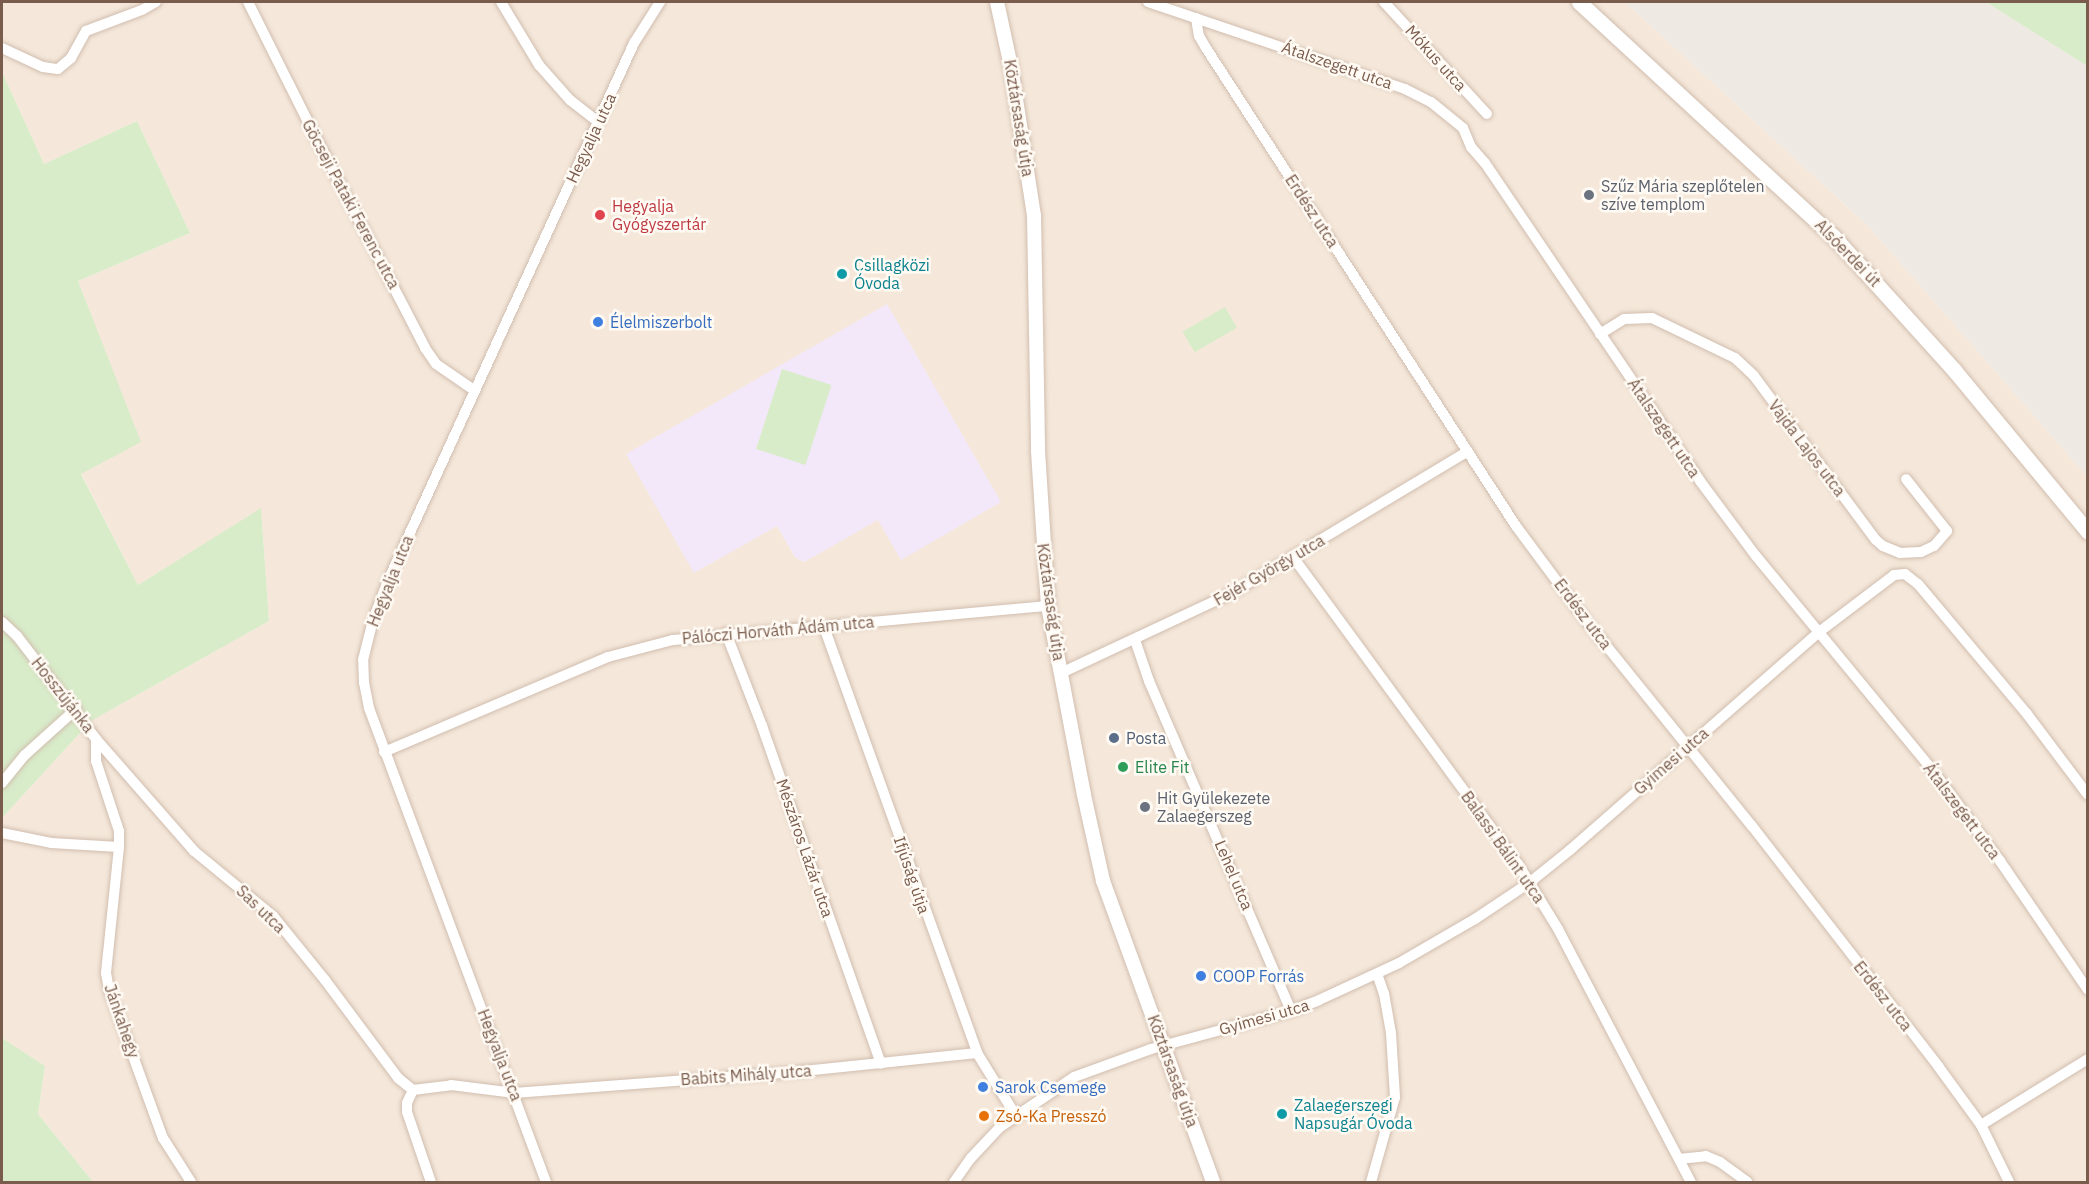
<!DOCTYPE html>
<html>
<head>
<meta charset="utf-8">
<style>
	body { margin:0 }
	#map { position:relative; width:2089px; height:1184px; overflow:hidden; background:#fdf6ec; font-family:"IBM Plex Sans",sans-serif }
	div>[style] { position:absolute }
	.residential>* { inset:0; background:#f5e8da }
	.industrial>* { inset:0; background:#efe9e4 }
	.education>* { inset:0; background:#f3e8fa }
	.green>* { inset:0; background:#d8ecc9; transform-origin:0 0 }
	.roads { filter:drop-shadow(0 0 2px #d1beb0) drop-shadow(0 0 2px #d1beb0) }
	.minor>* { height:10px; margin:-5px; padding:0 5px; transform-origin:5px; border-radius:5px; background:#fff }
	.tertiary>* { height:14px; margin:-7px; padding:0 7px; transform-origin:7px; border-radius:7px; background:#fff }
	.secondary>* { height:15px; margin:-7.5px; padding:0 7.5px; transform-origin:7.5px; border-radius:7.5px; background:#fff }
	.dots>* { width:16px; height:16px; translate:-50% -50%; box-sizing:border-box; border:3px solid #fffaf3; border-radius:50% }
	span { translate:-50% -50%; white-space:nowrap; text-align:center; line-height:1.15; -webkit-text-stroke:5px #fffaf3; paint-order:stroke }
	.street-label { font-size:16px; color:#7a5c4d }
	.worship-label { font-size:16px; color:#5b616d }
	.left { translate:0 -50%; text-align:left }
	.health-label { font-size:16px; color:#be3a42 }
	.culture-label { font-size:16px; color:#0d838f }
	.shop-label { font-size:16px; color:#366cbe }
	.service-label { font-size:16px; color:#4e5e75 }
	.leisure-label { font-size:16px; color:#27864d }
	.food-label { font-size:16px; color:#c56008 }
	.frame { position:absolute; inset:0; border:3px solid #7a5c4d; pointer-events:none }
</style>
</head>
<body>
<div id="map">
	<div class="residential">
		<div style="clip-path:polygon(evenodd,2px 2px,1625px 2px,1869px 227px,2087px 476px,2087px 1182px,93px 1182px,38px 1114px,45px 1066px,2px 1038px,2px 818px,91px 721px,269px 621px,261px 509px,138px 585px,81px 473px,140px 442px,78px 281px,190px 233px,137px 121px,44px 164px,2px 72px,2px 2px,1001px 502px,878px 519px,804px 562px,795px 557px,777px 526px,1001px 502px)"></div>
	</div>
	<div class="industrial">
		<div style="clip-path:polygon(1625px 2px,1986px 2px,2087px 66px,2087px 476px,1869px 227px)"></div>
	</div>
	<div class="education">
		<div style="clip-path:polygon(887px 304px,1001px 502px,901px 560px,878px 520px,804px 562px,795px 557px,777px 526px,694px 573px,626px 454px)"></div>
	</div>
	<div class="green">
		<div style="clip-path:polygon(1986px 2px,2087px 2px,2087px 66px)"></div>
		<div style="clip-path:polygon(2px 72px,44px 164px,137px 121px,190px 233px,78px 281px,141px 442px,81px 474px,138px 585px,261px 508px,269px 621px,91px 721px,2px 818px)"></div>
		<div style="left:1225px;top:307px;width:24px;height:49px;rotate:60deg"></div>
		<div style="left:782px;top:369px;width:52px;height:84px;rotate:18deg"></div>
		<div style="clip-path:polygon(2px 1038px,45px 1066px,38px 1114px,93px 1182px,2px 1182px)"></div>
	</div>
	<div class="roads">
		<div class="minor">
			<div style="left:248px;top:2px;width:132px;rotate:63.4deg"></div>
			<div style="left:307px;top:120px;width:257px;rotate:62.6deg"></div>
			<div style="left:425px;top:348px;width:19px;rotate:55deg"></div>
			<div style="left:436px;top:364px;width:46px;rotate:34.4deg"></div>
			<div style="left:501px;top:2px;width:74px;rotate:58.9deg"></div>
			<div style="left:539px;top:65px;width:47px;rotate:48.5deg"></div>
			<div style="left:570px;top:100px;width:36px;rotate:38deg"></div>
			<div style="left:1148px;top:2px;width:271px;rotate:18.7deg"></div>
			<div style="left:1405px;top:89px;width:29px;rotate:27deg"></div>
			<div style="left:1431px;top:102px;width:41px;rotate:39.1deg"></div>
			<div style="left:1463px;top:128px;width:21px;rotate:67deg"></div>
			<div style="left:1471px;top:147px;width:21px;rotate:49deg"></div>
			<div style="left:1485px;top:163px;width:384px;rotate:55.9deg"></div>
			<div style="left:1700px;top:481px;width:94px;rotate:53.3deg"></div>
			<div style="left:1756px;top:556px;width:273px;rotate:50.5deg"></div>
			<div style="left:1930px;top:767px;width:117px;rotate:53.3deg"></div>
			<div style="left:2000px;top:861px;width:156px;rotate:55.7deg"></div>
			<div style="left:1384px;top:2px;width:152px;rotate:47.4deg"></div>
			<div style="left:1196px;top:18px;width:18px;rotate:81deg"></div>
			<div style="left:1199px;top:36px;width:14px;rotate:60deg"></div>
			<div style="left:1206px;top:48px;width:570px;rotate:57.04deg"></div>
			<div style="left:1516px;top:526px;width:121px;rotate:53.4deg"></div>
			<div style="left:1588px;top:623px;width:261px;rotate:51.1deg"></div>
			<div style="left:1752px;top:826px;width:304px;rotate:52.2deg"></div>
			<div style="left:1938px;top:1066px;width:73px;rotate:53.9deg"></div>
			<div style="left:1981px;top:1125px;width:64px;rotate:63.8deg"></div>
			<div style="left:2px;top:48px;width:45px;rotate:24.9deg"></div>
			<div style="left:43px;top:67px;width:15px;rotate:8deg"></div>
			<div style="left:58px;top:69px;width:17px;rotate:-40deg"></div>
			<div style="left:71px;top:58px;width:31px;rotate:-61deg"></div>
			<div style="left:86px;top:31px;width:60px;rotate:-20.6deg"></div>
			<div style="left:142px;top:10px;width:16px;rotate:-30deg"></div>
			<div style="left:1600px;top:334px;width:28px;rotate:-32deg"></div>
			<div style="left:1624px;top:319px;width:28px;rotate:-2deg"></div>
			<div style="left:1652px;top:318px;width:92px;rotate:25.7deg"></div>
			<div style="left:1735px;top:358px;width:26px;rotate:43deg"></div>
			<div style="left:1754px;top:376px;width:204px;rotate:53.4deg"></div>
			<div style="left:1876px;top:540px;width:9px;rotate:41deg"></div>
			<div style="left:1883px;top:546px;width:18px;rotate:22deg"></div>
			<div style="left:1900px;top:553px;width:21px;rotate:-3deg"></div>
			<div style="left:1921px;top:552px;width:14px;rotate:-25deg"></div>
			<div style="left:1934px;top:546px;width:20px;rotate:-49deg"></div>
			<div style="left:1947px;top:531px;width:66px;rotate:-128.3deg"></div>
			<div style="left:1293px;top:557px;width:381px;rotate:53.8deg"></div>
			<div style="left:1518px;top:864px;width:76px;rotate:58.4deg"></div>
			<div style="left:1558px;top:929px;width:286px;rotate:62.3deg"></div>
			<div style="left:2px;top:622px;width:21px;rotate:43deg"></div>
			<div style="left:17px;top:636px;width:130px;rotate:52.5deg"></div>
			<div style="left:96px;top:739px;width:149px;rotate:48.8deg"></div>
			<div style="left:194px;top:851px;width:102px;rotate:39.4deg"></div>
			<div style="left:273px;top:916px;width:82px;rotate:50.9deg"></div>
			<div style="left:325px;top:980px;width:122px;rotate:53.3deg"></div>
			<div style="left:398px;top:1078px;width:19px;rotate:39deg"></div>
			<div style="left:413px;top:1090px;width:38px;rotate:-7deg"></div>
			<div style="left:451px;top:1085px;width:64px;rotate:7.2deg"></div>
			<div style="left:514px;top:1093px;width:281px;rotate:-4.3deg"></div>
			<div style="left:794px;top:1072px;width:184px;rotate:-5.9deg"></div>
			<div style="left:824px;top:627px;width:453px;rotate:70.2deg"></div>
			<div style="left:977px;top:1053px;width:74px;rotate:58.2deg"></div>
			<div style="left:726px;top:633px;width:100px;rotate:68.8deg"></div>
			<div style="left:762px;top:726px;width:358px;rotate:70.6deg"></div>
			<div style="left:1135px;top:640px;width:43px;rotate:71.1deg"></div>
			<div style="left:1149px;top:681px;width:359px;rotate:66.7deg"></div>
			<div style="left:1061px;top:673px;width:189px;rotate:-25.1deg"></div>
			<div style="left:1232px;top:593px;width:275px;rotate:-31deg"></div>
			<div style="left:96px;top:739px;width:22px;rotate:90deg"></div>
			<div style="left:96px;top:761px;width:74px;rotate:71.8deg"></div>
			<div style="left:119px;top:831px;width:16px;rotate:90deg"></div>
			<div style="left:119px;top:847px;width:127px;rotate:95.9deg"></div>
			<div style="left:106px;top:973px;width:17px;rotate:80deg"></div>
			<div style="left:109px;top:990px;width:158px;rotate:70deg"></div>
			<div style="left:163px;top:1138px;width:52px;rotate:57.5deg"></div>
			<div style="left:384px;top:752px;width:243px;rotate:-23deg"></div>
			<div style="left:608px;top:657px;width:67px;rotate:-14.7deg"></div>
			<div style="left:673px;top:640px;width:377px;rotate:-5.2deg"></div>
			<div style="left:2px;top:783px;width:36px;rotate:-51deg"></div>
			<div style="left:25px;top:755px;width:69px;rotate:-42deg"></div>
			<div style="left:2px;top:833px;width:50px;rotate:11.5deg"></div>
			<div style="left:51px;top:843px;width:68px;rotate:3.4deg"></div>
			<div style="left:413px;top:1090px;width:14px;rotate:115deg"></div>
			<div style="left:407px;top:1103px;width:9px;rotate:90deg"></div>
			<div style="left:407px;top:1112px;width:74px;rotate:71.1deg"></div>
			<div style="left:1981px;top:1125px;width:126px;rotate:-31.7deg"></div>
			<div style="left:1679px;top:1159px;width:27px;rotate:-6deg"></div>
			<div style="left:1706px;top:1156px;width:15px;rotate:23deg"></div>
			<div style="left:1720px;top:1162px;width:34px;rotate:36deg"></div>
			<div style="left:546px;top:1182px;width:506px;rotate:-110.48deg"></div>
			<div style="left:369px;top:708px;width:25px;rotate:-101deg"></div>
			<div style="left:364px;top:683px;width:23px;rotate:-92deg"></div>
			<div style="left:363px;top:660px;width:41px;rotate:-76deg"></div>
			<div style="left:373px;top:620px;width:40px;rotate:-69deg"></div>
			<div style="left:387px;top:583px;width:594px;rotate:-65.42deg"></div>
			<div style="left:634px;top:43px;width:49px;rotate:-57.6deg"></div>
			<div style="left:954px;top:1182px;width:29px;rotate:-55deg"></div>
			<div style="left:971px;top:1158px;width:42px;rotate:-46.9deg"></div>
			<div style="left:1000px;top:1127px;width:89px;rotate:-34deg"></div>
			<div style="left:1074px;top:1077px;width:82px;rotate:-20deg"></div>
			<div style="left:1151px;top:1049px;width:145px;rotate:-15.2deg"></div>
			<div style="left:1291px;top:1011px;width:30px;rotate:-21deg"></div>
			<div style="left:1319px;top:1000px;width:88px;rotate:-24.8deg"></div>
			<div style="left:1399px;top:963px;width:88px;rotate:-30.1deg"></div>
			<div style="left:1475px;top:919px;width:65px;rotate:-33.7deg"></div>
			<div style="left:1529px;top:883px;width:53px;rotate:-38.8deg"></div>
			<div style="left:1570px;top:850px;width:331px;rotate:-41.2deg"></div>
			<div style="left:1819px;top:632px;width:94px;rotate:-37.2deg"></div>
			<div style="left:1894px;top:575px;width:11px;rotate:-5deg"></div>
			<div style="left:1905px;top:574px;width:16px;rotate:38deg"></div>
			<div style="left:1918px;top:584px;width:170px;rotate:50deg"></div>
			<div style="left:2027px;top:714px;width:101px;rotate:53deg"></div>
			<div style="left:1371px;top:1182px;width:88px;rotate:-74.2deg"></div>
			<div style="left:1395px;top:1097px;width:64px;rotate:-93.6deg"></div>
			<div style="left:1391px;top:1033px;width:40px;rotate:-100deg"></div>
			<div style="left:1384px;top:994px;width:21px;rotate:-109deg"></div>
		</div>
		<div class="tertiary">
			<div style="left:997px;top:2px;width:66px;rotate:77.8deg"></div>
			<div style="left:1011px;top:67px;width:150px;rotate:81.2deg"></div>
			<div style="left:1034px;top:215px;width:236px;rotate:89deg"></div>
			<div style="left:1038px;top:451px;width:155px;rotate:86.3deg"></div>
			<div style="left:1048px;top:606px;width:192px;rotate:79.2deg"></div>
			<div style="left:1084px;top:795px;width:88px;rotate:77.5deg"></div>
			<div style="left:1103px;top:881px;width:320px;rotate:69.9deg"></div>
		</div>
		<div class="secondary">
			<div style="left:1579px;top:2px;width:345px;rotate:42.7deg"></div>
			<div style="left:1833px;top:236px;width:181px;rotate:47.9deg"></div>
			<div style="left:1954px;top:370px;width:210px;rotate:50.4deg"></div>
		</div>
	</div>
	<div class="dots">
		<div style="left:1589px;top:195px;background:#6b7280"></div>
		<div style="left:600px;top:215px;background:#e0444e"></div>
		<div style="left:842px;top:274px;background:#0f9aa8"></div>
		<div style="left:598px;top:322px;background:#3f7fe0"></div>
		<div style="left:1114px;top:738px;background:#5c6f8a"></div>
		<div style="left:1123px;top:767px;background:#2e9e5b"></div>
		<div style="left:1145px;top:807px;background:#6b7280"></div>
		<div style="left:1201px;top:976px;background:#3f7fe0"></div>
		<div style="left:983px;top:1087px;background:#3f7fe0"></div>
		<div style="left:1282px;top:1114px;background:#0f9aa8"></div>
		<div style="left:984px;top:1116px;background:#e8710a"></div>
	</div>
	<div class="street-label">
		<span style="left:1436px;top:58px;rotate:48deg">Mókus utca</span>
		<span style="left:1337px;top:65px;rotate:19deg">Átalszegett utca</span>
		<span style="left:1019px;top:118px;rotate:81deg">Köztársaság útja</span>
		<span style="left:591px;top:138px;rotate:-65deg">Hegyalja utca</span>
		<span style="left:351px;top:204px;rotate:62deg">Göcseji Pataki Ferenc utca</span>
		<span style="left:1312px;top:211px;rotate:57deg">Erdész utca</span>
		<span style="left:1848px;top:253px;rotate:46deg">Alsóerdei út</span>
		<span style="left:1664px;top:428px;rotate:56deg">Átalszegett utca</span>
		<span style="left:1807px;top:448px;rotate:53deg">Vajda Lajos utca</span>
		<span style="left:1269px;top:570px;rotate:-30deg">Fejér György utca</span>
		<span style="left:390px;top:581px;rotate:-68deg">Hegyalja utca</span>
		<span style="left:1051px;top:602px;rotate:82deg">Köztársaság útja</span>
		<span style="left:1583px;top:614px;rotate:53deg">Erdész utca</span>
		<span style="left:778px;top:630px;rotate:-5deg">Pálóczi Horváth Ádám utca</span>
		<span style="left:63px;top:695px;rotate:52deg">Hosszújánka</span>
		<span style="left:1671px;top:761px;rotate:-41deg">Gyimesi utca</span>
		<span style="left:1962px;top:811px;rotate:53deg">Átalszegett utca</span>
		<span style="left:1503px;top:847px;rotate:55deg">Balassi Bálint utca</span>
		<span style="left:805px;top:848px;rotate:71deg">Mészáros Lázár utca</span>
		<span style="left:912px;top:875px;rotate:71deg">Ifjúság útja</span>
		<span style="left:1234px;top:875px;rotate:67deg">Lehel utca</span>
		<span style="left:261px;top:909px;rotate:44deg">Sas utca</span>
		<span style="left:1883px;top:996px;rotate:52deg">Erdész utca</span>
		<span style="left:1264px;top:1017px;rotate:-16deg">Gyimesi utca</span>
		<span style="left:122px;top:1021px;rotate:71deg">Jánkahegy</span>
		<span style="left:500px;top:1055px;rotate:69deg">Hegyalja utca</span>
		<span style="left:1173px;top:1071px;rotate:70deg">Köztársaság útja</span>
		<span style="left:746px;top:1075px;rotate:-4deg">Babits Mihály utca</span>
	</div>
	<div class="worship-label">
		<span class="left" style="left:1601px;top:195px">Szűz Mária szeplőtelen<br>szíve templom</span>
		<span class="left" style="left:1157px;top:807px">Hit Gyülekezete<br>Zalaegerszeg</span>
	</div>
	<div class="health-label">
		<span class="left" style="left:612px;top:215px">Hegyalja<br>Gyógyszertár</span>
	</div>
	<div class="culture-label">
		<span class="left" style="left:854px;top:274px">Csillagközi<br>Óvoda</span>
		<span class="left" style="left:1294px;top:1114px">Zalaegerszegi<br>Napsugár Óvoda</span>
	</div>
	<div class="shop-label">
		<span class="left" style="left:610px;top:322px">Élelmiszerbolt</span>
		<span class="left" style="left:1213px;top:976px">COOP Forrás</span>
		<span class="left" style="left:995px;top:1087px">Sarok Csemege</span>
	</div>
	<div class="service-label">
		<span class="left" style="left:1126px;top:738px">Posta</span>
	</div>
	<div class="leisure-label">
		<span class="left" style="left:1135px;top:767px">Elite Fit</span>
	</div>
	<div class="food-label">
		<span class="left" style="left:996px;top:1116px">Zsó-Ka Presszó</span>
	</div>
	<div class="frame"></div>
</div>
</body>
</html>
